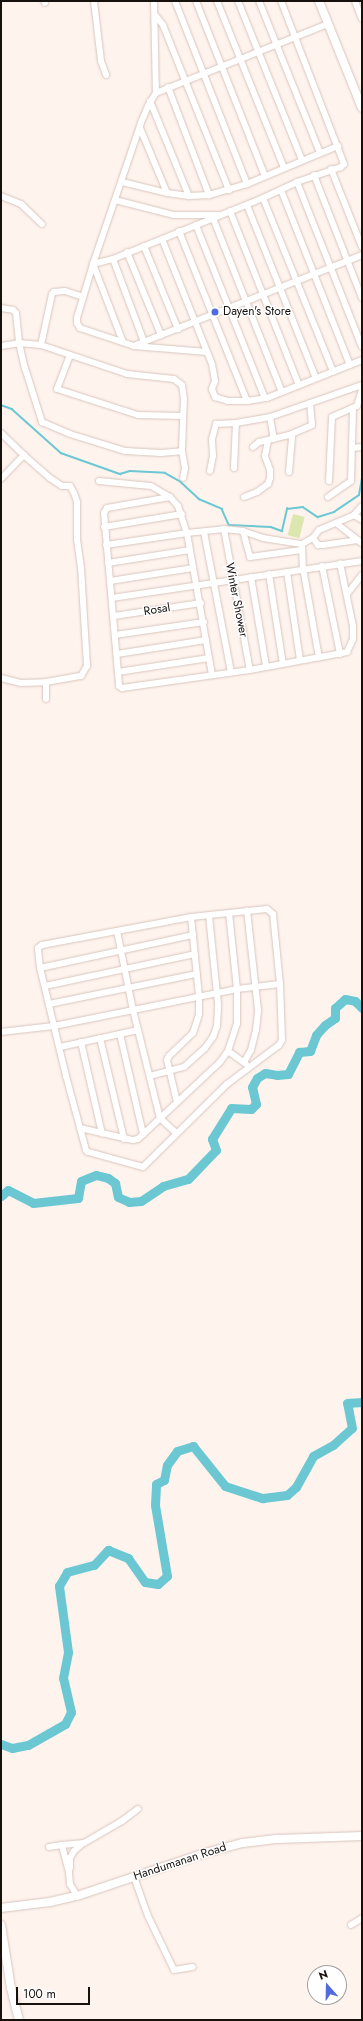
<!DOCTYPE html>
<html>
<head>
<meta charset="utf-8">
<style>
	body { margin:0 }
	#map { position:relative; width:363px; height:2021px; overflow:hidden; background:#fff3ee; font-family:Jost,sans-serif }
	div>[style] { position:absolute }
	.green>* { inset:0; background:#dce7b0; transform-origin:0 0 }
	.stream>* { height:1.5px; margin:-0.75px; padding:0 0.75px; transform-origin:0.75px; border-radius:0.75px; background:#6bc8d3 }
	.river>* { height:9px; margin:-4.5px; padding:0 4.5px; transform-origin:4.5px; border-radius:4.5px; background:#6bc8d3 }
	.roads { filter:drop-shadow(0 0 1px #d7c5bc) drop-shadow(0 0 1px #d7c5bc) }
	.street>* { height:6px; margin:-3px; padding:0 3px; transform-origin:3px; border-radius:3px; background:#fff }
	.secondary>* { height:8px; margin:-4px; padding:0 4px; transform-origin:4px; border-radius:4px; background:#fff }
	.dots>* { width:11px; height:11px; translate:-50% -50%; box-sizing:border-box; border:2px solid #fff; border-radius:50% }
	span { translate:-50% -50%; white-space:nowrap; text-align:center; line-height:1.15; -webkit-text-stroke:3px #fff; paint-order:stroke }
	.poi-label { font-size:12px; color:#17110e }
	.left { translate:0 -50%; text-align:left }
	.street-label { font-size:12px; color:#17110e }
	.frame { position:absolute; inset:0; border:2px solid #17110e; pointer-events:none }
	.north { position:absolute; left:307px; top:1965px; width:40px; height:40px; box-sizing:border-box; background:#fff; border:1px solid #a2a09f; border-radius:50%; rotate:340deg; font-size:11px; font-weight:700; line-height:16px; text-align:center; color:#17110e }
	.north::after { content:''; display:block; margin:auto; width:14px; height:18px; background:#4f6bdf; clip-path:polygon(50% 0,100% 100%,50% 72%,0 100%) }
	.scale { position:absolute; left:16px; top:1987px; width:74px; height:18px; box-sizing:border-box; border:2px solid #17110e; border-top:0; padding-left:5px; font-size:12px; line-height:14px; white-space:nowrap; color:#17110e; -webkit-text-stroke:3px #fff; paint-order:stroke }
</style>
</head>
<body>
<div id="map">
	<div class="green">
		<div style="left:293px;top:514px;width:12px;height:22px;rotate:14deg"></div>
	</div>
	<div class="stream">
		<div style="left:1px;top:405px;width:12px;rotate:20deg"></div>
		<div style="left:12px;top:409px;width:66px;rotate:41.9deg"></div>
		<div style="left:61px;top:453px;width:63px;rotate:19.6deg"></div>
		<div style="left:120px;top:474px;width:10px;rotate:-17deg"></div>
		<div style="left:130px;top:471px;width:35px;rotate:3deg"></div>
		<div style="left:165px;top:473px;width:18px;rotate:29deg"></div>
		<div style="left:181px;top:482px;width:25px;rotate:43deg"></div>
		<div style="left:199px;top:499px;width:25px;rotate:23deg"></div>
		<div style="left:222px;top:509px;width:17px;rotate:66deg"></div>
		<div style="left:229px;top:525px;width:42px;rotate:2.7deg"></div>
		<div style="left:271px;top:527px;width:12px;rotate:20deg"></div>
		<div style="left:282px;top:531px;width:23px;rotate:-77deg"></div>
		<div style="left:287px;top:509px;width:16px;rotate:-7deg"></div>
		<div style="left:303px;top:507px;width:18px;rotate:34deg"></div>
		<div style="left:318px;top:517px;width:17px;rotate:-17deg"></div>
		<div style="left:334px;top:512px;width:30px;rotate:-34deg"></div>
		<div style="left:359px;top:495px;width:17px;rotate:-80deg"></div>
	</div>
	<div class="river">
		<div style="left:1px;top:1196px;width:9px;rotate:-41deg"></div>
		<div style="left:8px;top:1190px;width:28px;rotate:27deg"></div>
		<div style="left:33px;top:1203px;width:45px;rotate:-6.3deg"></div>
		<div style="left:78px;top:1198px;width:17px;rotate:-80deg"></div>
		<div style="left:81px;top:1181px;width:16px;rotate:-22deg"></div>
		<div style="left:96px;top:1175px;width:12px;rotate:14deg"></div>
		<div style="left:108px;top:1178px;width:9px;rotate:36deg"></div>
		<div style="left:115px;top:1183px;width:14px;rotate:78deg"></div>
		<div style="left:118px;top:1197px;width:12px;rotate:24deg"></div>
		<div style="left:129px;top:1202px;width:12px;rotate:-5deg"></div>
		<div style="left:141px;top:1201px;width:27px;rotate:-34deg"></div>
		<div style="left:163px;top:1186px;width:26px;rotate:-16deg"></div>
		<div style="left:188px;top:1179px;width:40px;rotate:-46deg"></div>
		<div style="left:216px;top:1150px;width:12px;rotate:-110deg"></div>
		<div style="left:212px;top:1139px;width:36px;rotate:-58deg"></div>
		<div style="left:231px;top:1108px;width:20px;rotate:3deg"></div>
		<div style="left:251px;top:1109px;width:7px;rotate:-45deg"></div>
		<div style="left:256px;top:1104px;width:17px;rotate:-103deg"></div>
		<div style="left:252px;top:1087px;width:10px;rotate:-61deg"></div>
		<div style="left:257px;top:1078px;width:9px;rotate:-32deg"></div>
		<div style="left:265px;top:1073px;width:12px;rotate:9deg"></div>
		<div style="left:277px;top:1075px;width:11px;rotate:-5deg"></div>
		<div style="left:288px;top:1074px;width:25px;rotate:-63deg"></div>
		<div style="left:299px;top:1052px;width:11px;rotate:-5deg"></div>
		<div style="left:310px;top:1051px;width:17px;rotate:-69deg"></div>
		<div style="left:316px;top:1035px;width:13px;rotate:-48deg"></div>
		<div style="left:325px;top:1025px;width:12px;rotate:-35deg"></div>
		<div style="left:335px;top:1018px;width:10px;rotate:-90deg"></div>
		<div style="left:335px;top:1008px;width:13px;rotate:-42deg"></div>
		<div style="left:345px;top:999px;width:10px;rotate:11deg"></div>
		<div style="left:355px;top:1001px;width:10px;rotate:45deg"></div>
		<div style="left:1px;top:1744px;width:12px;rotate:20deg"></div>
		<div style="left:12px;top:1748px;width:16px;rotate:-11deg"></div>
		<div style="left:28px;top:1745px;width:43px;rotate:-29.6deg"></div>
		<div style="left:65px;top:1724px;width:13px;rotate:-63deg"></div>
		<div style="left:71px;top:1712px;width:35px;rotate:-103deg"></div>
		<div style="left:63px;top:1678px;width:26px;rotate:-79deg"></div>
		<div style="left:68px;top:1652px;width:67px;rotate:-97.8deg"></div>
		<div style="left:59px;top:1586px;width:16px;rotate:-60deg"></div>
		<div style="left:67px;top:1572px;width:28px;rotate:-15deg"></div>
		<div style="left:94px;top:1565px;width:21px;rotate:-47deg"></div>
		<div style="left:108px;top:1550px;width:22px;rotate:22deg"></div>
		<div style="left:128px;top:1558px;width:29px;rotate:55deg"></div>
		<div style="left:145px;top:1582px;width:13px;rotate:9deg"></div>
		<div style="left:158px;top:1584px;width:12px;rotate:-42deg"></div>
		<div style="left:167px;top:1576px;width:72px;rotate:-99.6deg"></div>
		<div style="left:155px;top:1505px;width:21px;rotate:-87deg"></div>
		<div style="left:156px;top:1484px;width:9px;rotate:-27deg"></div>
		<div style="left:164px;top:1480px;width:15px;rotate:-79deg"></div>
		<div style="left:167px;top:1465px;width:17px;rotate:-54deg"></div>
		<div style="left:177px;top:1451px;width:17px;rotate:-17deg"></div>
		<div style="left:193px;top:1446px;width:51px;rotate:51.3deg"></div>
		<div style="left:225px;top:1486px;width:40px;rotate:18deg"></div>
		<div style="left:263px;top:1498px;width:24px;rotate:-7deg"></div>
		<div style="left:287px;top:1495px;width:12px;rotate:-42deg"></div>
		<div style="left:296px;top:1487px;width:35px;rotate:-61deg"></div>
		<div style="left:313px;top:1456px;width:23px;rotate:-29deg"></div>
		<div style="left:333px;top:1445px;width:25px;rotate:-42deg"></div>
		<div style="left:352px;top:1428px;width:25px;rotate:-101deg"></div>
		<div style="left:347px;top:1403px;width:15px;rotate:-4deg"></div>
	</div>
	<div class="roads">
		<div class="street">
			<div style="left:44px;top:1px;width:2px;rotate:63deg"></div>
			<div style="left:94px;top:1px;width:60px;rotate:83.3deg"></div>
			<div style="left:101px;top:61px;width:15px;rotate:70deg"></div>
			<div style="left:154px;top:1px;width:92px;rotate:88.8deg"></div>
			<div style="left:156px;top:93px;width:15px;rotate:122deg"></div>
			<div style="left:148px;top:106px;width:15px;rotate:113deg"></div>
			<div style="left:142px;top:120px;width:152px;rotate:108.8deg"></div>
			<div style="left:93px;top:264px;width:56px;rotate:106.5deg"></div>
			<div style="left:77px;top:318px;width:5px;rotate:90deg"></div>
			<div style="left:77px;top:323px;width:6px;rotate:59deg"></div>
			<div style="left:80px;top:328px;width:57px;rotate:18.4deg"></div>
			<div style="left:134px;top:346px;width:73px;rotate:4.7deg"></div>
			<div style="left:175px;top:1px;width:197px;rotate:68.5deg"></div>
			<div style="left:196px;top:1px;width:188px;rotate:68.5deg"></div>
			<div style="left:217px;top:1px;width:180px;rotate:68.1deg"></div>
			<div style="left:238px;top:1px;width:171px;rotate:68.1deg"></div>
			<div style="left:259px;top:1px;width:164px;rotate:68.1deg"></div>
			<div style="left:355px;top:1px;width:19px;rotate:69deg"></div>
			<div style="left:155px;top:15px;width:13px;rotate:51deg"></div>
			<div style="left:163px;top:25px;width:178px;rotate:68.2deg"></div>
			<div style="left:168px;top:87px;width:116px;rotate:69.2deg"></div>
			<div style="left:156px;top:93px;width:185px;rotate:-21.9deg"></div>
			<div style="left:150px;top:101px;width:103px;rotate:67.7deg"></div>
			<div style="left:140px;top:128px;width:70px;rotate:67.4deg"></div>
			<div style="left:331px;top:169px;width:84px;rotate:68.3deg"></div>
			<div style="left:314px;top:175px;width:132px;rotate:68.7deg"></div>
			<div style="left:122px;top:182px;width:46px;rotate:13.7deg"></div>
			<div style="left:167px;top:193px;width:22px;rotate:8deg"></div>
			<div style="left:189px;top:196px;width:20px;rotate:-3deg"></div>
			<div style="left:209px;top:195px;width:40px;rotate:-16deg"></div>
			<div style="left:247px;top:184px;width:99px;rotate:-22.7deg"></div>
			<div style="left:297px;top:182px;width:177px;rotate:68.5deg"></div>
			<div style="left:281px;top:190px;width:188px;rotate:68.5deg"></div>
			<div style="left:1px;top:196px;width:22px;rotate:22deg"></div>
			<div style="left:21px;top:204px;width:29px;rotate:44deg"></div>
			<div style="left:263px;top:198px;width:187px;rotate:68deg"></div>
			<div style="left:115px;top:200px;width:61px;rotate:14.3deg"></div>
			<div style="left:174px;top:215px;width:44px"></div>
			<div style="left:247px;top:205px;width:186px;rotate:68.3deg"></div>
			<div style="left:230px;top:211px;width:187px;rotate:68.4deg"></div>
			<div style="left:213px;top:218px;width:187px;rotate:68.4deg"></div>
			<div style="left:196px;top:225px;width:186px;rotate:68.3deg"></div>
			<div style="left:179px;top:231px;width:183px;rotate:68.2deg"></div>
			<div style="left:162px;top:239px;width:135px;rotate:68.2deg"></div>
			<div style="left:212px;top:364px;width:17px;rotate:80deg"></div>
			<div style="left:215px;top:381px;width:9px;rotate:111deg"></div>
			<div style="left:212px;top:389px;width:9px;rotate:69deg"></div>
			<div style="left:215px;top:397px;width:14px;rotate:17deg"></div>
			<div style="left:228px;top:401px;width:19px"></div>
			<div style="left:247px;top:401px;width:20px;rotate:-9deg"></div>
			<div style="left:267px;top:398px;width:102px;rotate:-21.8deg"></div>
			<div style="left:144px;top:246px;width:90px;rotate:67.7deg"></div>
			<div style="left:127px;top:252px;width:90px;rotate:67.7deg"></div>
			<div style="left:113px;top:259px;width:89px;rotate:69.5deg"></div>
			<div style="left:1px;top:308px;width:12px;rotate:9deg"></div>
			<div style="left:13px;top:310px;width:4px;rotate:45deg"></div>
			<div style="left:16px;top:313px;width:30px;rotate:84deg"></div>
			<div style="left:19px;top:343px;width:26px;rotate:77deg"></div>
			<div style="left:25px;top:368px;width:57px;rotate:72.5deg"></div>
			<div style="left:42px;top:422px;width:30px;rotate:23deg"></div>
			<div style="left:70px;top:434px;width:58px;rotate:17.2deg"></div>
			<div style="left:125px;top:451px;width:36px;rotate:3deg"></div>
			<div style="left:161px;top:453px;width:21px;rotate:-5deg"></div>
			<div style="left:182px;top:451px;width:35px;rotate:-88deg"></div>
			<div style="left:183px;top:416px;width:45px;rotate:-178.7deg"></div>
			<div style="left:138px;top:415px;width:85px;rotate:-162.2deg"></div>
			<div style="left:57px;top:389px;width:36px;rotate:-69deg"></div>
			<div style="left:123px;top:342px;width:84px;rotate:-111deg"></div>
			<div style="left:93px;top:264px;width:21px;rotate:-14deg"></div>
			<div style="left:113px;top:259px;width:162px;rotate:-22.1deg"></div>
			<div style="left:263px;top:198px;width:38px;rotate:-25deg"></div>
			<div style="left:297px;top:182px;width:46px;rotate:-18.8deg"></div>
			<div style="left:341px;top:167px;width:4px;rotate:-45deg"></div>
			<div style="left:344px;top:164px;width:175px;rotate:-111.1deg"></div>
			<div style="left:41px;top:345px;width:52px;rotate:-77.8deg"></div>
			<div style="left:52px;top:294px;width:3px;rotate:-45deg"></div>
			<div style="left:54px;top:292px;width:11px;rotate:-5deg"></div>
			<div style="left:65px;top:291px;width:19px;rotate:18deg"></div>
			<div style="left:136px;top:345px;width:243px;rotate:-21.7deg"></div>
			<div style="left:1px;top:346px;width:18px;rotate:-9deg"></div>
			<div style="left:19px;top:343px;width:22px;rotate:5deg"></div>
			<div style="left:41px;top:345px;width:91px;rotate:18.6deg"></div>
			<div style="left:127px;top:374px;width:47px;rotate:6.1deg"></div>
			<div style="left:174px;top:379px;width:10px;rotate:37deg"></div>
			<div style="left:182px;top:385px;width:14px;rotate:82deg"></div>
			<div style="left:184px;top:399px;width:17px;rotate:93deg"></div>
			<div style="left:270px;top:417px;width:22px;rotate:80deg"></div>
			<div style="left:1px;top:433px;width:32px;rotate:44deg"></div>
			<div style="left:24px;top:455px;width:33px;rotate:134deg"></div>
			<div style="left:253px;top:447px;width:8px;rotate:-40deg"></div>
			<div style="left:259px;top:442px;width:31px;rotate:-13deg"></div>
			<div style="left:289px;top:435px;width:25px;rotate:-23deg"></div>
			<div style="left:312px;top:425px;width:22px;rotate:-95deg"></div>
			<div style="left:352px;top:448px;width:10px;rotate:-6deg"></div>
			<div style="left:182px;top:451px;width:17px;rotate:80deg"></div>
			<div style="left:185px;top:468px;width:10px;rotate:101deg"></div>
			<div style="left:234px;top:468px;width:45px;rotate:-87.5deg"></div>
			<div style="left:210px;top:471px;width:16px;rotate:-79deg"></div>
			<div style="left:213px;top:455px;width:16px;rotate:-94deg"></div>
			<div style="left:212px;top:439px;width:16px;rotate:-75deg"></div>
			<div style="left:216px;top:424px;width:20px;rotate:-3deg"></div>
			<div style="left:236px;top:423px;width:35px;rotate:-10deg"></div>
			<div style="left:270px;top:417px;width:97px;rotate:-19.2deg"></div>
			<div style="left:289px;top:472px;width:38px;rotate:-85deg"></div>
			<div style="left:99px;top:481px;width:52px;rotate:5.5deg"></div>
			<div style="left:151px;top:486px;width:22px;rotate:30deg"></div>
			<div style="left:170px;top:497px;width:12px;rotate:48deg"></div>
			<div style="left:178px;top:506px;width:28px;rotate:72deg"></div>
			<div style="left:187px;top:533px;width:144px;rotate:80deg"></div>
			<div style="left:329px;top:481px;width:64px;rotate:-87.3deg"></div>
			<div style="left:332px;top:417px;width:27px;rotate:-24deg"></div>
			<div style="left:357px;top:406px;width:17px;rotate:-73deg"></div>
			<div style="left:170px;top:497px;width:64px;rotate:170.1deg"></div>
			<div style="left:107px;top:508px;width:6px;rotate:121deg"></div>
			<div style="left:104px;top:513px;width:174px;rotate:85deg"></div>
			<div style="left:119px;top:686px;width:4px;rotate:34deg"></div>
			<div style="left:122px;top:688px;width:129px;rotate:-8deg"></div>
			<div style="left:250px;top:670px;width:99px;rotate:-10.5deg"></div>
			<div style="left:347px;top:652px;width:14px;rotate:-65deg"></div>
			<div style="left:353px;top:639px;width:13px;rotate:-90deg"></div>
			<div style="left:353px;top:626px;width:64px;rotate:-101.7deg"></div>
			<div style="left:244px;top:497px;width:14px;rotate:-21deg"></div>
			<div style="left:257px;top:492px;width:14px;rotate:-36deg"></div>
			<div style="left:268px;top:484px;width:6px;rotate:-72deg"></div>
			<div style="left:270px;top:478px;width:8px;rotate:-90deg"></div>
			<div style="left:270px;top:470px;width:15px;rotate:-110deg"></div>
			<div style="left:265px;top:456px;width:16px;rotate:-79deg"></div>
			<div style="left:328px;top:497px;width:28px;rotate:-35deg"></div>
			<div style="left:351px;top:481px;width:73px;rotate:-88.4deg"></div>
			<div style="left:354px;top:515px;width:9px;rotate:32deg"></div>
			<div style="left:336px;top:523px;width:33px;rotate:38deg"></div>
			<div style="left:104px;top:527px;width:79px;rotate:-9.5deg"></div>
			<div style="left:224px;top:529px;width:143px;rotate:79.6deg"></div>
			<div style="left:243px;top:531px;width:27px;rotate:75deg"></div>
			<div style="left:250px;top:557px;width:52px;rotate:-7.7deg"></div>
			<div style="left:204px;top:532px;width:143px;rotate:79.1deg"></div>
			<div style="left:313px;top:538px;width:9px;rotate:54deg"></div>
			<div style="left:318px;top:545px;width:5px"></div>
			<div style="left:323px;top:545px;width:35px;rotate:-8deg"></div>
			<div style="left:302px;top:544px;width:24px;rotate:88deg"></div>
			<div style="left:303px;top:568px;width:91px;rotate:79.9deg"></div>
			<div style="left:106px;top:545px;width:82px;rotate:-8.4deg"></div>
			<div style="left:187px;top:533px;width:37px;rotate:-6deg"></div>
			<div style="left:224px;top:529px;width:19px;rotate:6deg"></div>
			<div style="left:243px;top:531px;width:21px;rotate:19deg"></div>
			<div style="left:263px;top:538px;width:39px;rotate:9deg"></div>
			<div style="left:302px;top:544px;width:13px;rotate:-29deg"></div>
			<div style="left:313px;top:538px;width:10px;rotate:-53deg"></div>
			<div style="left:319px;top:530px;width:38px;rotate:-23deg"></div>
			<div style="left:354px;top:515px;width:12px;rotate:-48deg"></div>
			<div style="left:108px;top:563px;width:83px;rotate:-9deg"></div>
			<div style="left:322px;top:566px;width:90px;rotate:78.4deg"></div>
			<div style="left:287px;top:572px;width:89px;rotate:81.6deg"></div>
			<div style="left:269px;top:574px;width:91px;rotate:81.2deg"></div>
			<div style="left:251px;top:577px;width:90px;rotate:80.4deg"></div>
			<div style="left:110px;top:581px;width:84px;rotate:-8.9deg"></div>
			<div style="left:347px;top:594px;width:24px;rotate:-52deg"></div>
			<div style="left:112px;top:598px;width:253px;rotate:-8.4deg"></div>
			<div style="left:114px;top:616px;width:88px;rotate:-8.5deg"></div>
			<div style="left:115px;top:635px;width:90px;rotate:-8.3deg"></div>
			<div style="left:117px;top:654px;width:90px;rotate:-8.9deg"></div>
			<div style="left:118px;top:672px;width:92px;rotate:-8.7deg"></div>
			<div style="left:1px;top:678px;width:21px;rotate:14deg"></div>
			<div style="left:21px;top:683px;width:25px;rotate:-2deg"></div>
			<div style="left:46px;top:682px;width:36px;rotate:-10deg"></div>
			<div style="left:81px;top:676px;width:12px;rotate:-59deg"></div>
			<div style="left:87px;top:666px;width:98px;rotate:-93.5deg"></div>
			<div style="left:81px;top:568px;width:28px;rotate:-98deg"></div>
			<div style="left:77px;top:540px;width:38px;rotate:-90deg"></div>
			<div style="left:77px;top:502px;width:9px;rotate:-108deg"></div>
			<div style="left:74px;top:493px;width:8px;rotate:-120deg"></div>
			<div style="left:70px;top:486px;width:8px;rotate:180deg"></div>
			<div style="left:62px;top:486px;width:14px;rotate:-146deg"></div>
			<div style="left:50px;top:478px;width:35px;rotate:-139deg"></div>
			<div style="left:46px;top:699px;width:17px;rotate:-90deg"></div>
			<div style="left:267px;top:909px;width:8px;rotate:40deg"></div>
			<div style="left:273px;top:914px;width:70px;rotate:84.3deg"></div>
			<div style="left:280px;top:984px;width:56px;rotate:88deg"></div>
			<div style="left:282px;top:1040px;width:6px;rotate:121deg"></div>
			<div style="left:279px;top:1045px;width:65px;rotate:143.1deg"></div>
			<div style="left:227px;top:1084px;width:118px;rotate:135.3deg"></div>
			<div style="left:143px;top:1167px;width:57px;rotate:-164.7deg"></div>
			<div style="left:88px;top:1152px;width:3px;rotate:-135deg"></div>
			<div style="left:86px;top:1150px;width:77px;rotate:-105.1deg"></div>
			<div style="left:66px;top:1076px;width:111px;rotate:-103.5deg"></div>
			<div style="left:40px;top:968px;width:20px;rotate:-96deg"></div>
			<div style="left:38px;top:948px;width:5px;rotate:-37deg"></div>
			<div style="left:42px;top:945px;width:152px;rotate:-10.6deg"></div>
			<div style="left:191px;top:917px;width:76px;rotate:-6deg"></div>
			<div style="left:117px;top:931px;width:81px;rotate:78.6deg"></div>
			<div style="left:133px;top:1010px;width:111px;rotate:76deg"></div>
			<div style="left:160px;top:1118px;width:22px;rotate:43deg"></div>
			<div style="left:40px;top:968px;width:157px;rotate:-12.2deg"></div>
			<div style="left:45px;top:986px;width:153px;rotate:-12deg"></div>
			<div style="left:49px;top:1004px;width:151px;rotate:-11.5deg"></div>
			<div style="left:1px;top:1032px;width:53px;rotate:-6.5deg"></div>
			<div style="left:54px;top:1026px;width:187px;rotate:-11.4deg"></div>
			<div style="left:237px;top:989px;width:43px;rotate:-6.6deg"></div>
			<div style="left:120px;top:1034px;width:103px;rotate:77deg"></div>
			<div style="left:100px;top:1038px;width:104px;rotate:76.6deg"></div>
			<div style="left:81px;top:1042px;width:94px;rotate:77.1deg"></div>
			<div style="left:60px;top:1047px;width:80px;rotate:-12.3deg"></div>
			<div style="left:228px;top:1051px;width:22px;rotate:36deg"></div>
			<div style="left:244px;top:1062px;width:14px;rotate:-60deg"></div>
			<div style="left:251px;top:1050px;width:21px;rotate:-76deg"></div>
			<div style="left:256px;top:1030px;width:20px;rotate:-84deg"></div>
			<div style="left:258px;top:1010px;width:100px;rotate:-96.3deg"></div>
			<div style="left:150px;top:1076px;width:35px;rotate:-15deg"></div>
			<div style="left:184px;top:1067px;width:28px;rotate:-42deg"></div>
			<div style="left:205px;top:1048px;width:14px;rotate:-54deg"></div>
			<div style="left:213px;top:1037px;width:12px;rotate:-70deg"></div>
			<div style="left:217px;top:1026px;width:22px;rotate:-87deg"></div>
			<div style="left:218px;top:1004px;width:89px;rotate:-95.8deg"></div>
			<div style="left:177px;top:1102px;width:43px;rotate:-103.4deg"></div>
			<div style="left:167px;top:1060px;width:4px;rotate:-63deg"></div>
			<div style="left:169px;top:1056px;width:33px;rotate:-44deg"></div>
			<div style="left:193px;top:1033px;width:20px;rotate:-72deg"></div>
			<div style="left:199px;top:1014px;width:18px;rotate:-90deg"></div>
			<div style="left:199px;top:996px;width:79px;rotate:-95.8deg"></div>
			<div style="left:80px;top:1128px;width:54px;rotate:12.8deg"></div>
			<div style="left:133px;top:1140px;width:5px;rotate:-11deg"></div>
			<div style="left:138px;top:1139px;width:112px;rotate:-43.2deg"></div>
			<div style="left:220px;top:1062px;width:14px;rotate:-54deg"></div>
			<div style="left:228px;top:1051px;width:28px;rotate:-72deg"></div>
			<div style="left:237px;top:1024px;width:35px;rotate:-90deg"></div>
			<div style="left:237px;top:989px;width:76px;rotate:-96deg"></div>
			<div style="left:49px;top:1847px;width:13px;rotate:-9deg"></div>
			<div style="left:70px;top:1868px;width:10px;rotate:-90deg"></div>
			<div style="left:70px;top:1858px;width:8px;rotate:-60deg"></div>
			<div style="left:74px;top:1851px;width:11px;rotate:-41deg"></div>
			<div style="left:134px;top:1877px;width:41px;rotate:70.3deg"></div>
			<div style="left:148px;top:1916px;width:60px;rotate:64.3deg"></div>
			<div style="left:174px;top:1970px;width:19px;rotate:-9deg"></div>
			<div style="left:77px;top:1896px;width:14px;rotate:-120deg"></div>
			<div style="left:70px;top:1884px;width:12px;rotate:-95deg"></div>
			<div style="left:69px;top:1872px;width:28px;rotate:-105deg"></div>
			<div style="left:62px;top:1845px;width:22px;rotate:-5deg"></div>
			<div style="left:84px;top:1843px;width:44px;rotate:-30.1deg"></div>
			<div style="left:122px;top:1821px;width:20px;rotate:-37deg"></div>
			<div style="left:351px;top:1925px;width:13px;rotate:-32deg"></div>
		</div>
		<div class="secondary">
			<div style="left:319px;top:1px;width:115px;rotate:68.1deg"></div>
			<div style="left:1px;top:1908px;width:49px;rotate:-7deg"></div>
			<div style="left:50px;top:1902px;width:28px;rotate:-13deg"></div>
			<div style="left:77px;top:1896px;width:135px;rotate:-18.6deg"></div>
			<div style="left:205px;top:1853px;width:39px;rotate:-15deg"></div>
			<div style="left:243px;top:1843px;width:35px;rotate:-7deg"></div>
			<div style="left:278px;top:1839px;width:84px;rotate:-2deg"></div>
			<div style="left:1px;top:1925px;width:64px;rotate:81deg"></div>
			<div style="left:11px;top:1988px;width:33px;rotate:76deg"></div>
		</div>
	</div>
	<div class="dots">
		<div style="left:215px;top:312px;background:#4f6bdf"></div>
	</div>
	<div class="poi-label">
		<span class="left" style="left:223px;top:312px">Dayen's Store</span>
	</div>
	<div class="street-label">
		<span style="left:236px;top:600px;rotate:79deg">Winter Shower</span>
		<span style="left:157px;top:610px;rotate:-9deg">Rosal</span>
		<span style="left:180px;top:1862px;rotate:-18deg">Handumanan Road</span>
	</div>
	<div class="frame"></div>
	<div class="north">N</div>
	<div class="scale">100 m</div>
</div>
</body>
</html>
